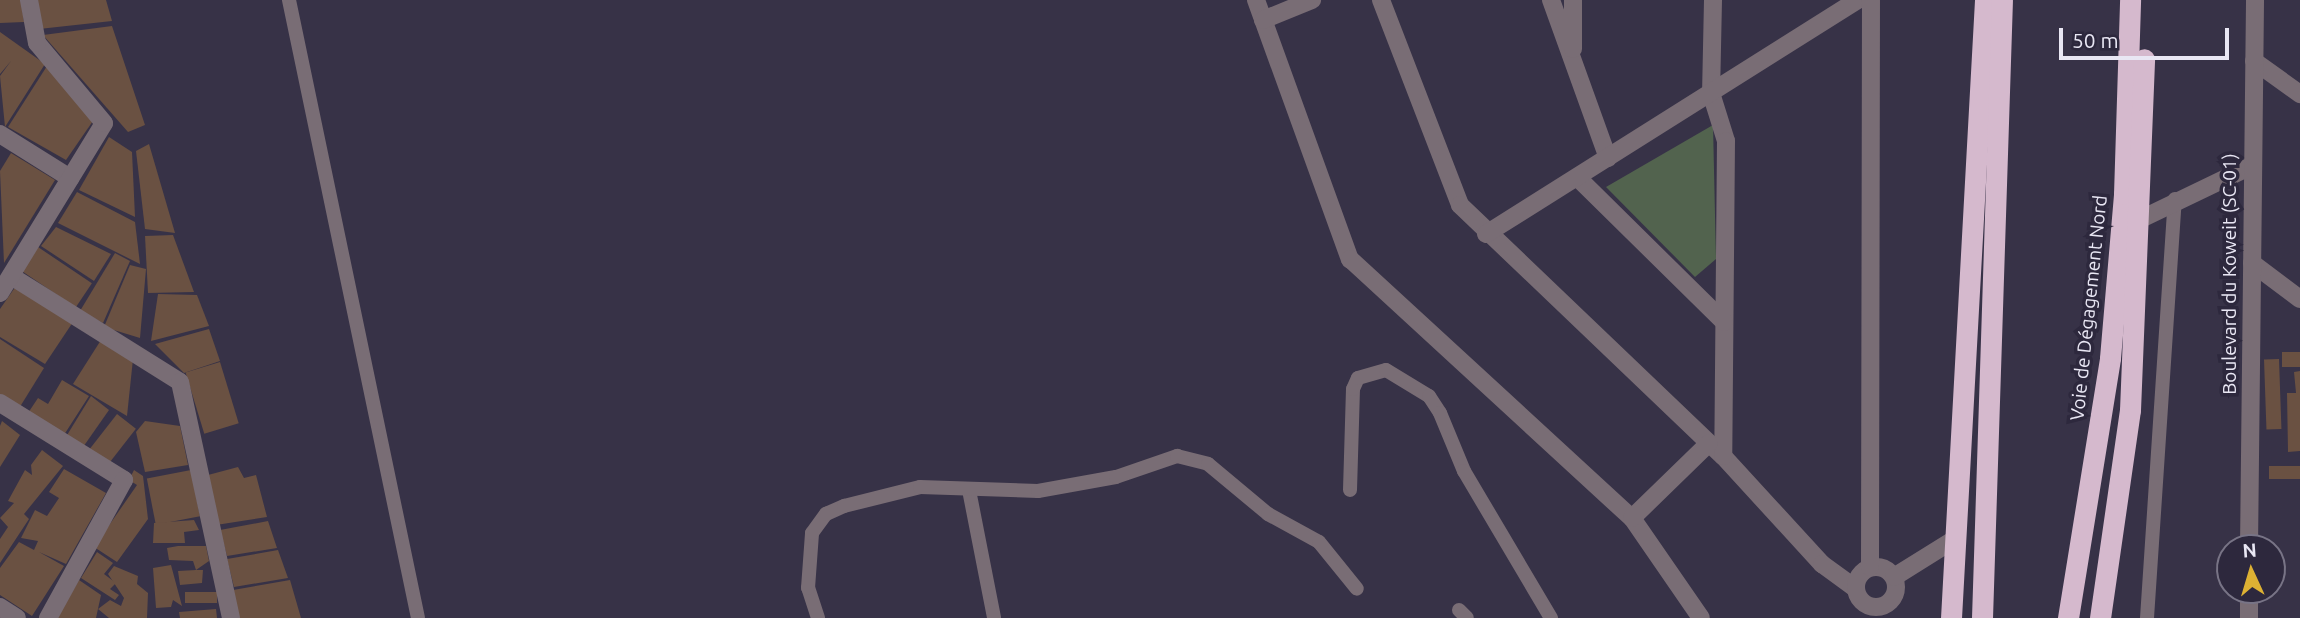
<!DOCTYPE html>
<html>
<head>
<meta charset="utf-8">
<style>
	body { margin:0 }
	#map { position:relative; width:2300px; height:618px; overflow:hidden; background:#373247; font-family:Ubuntu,sans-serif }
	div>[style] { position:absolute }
	.green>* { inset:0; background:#52634e }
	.building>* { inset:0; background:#6a5142; transform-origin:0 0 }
	.lane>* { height:14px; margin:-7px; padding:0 7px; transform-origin:7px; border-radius:7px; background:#796d75 }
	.street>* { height:18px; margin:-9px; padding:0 9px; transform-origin:9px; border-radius:9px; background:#796d75 }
	.street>.ring { margin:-9px; padding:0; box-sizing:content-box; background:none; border:18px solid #796d75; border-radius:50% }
	.highway>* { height:21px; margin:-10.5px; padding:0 10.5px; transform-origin:10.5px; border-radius:10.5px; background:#d5b9cd }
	span { translate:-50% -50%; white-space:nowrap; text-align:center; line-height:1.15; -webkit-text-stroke:7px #2d283d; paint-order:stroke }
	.street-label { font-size:19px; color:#e9e7f4 }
	.north { position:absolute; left:2216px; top:534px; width:70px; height:70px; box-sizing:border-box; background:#2d283d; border:2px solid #787486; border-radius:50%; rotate:356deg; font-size:19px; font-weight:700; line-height:28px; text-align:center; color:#e9e7f4 }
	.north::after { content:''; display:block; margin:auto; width:24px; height:32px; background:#ddb133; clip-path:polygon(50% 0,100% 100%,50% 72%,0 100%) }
	.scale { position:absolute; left:2059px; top:28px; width:170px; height:32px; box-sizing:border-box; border:4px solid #e9e7f4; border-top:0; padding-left:9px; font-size:21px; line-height:24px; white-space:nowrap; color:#e9e7f4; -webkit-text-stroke:5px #2d283d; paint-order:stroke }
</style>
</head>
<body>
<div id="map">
	<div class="green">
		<div style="clip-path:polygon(1713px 125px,1716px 259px,1695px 277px,1606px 187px)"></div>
	</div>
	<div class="building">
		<div style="clip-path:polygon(0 0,21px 0,24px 22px,0 23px)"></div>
		<div style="clip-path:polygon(38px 0,106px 0,112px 21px,39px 29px)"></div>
		<div style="clip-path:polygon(112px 26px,145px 125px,128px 132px,43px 35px)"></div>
		<div style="clip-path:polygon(0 32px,45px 64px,5px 127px,0 76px,11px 61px,0 74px)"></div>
		<div style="clip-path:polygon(47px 66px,95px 118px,66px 160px,8px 127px)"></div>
		<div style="clip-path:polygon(109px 137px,132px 152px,135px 217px,79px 190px)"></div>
		<div style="clip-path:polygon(149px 144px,175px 233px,145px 229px,136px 151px)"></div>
		<div style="clip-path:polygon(11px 153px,55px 180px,4px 263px,0 171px)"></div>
		<div style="clip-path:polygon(77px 192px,135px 222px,140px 264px,58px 223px)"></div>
		<div style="clip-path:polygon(56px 227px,111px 254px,94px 281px,41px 246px)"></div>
		<div style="clip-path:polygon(173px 235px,194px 292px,148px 293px,145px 236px)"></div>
		<div style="left:38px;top:247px;width:65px;height:29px;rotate:34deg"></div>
		<div style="clip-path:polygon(115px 253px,130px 261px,103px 323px,80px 311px)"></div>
		<div style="clip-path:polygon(130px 265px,146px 269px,140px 338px,104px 327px)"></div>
		<div style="clip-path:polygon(16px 286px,73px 322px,45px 364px,0 337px,0 309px)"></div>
		<div style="clip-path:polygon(158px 294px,197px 295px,209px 326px,151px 341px)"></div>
		<div style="clip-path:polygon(209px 329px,220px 361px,184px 373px,155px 344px)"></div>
		<div style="clip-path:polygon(0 339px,44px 368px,18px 410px,0 399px)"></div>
		<div style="clip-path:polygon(101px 340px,133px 359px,127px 416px,73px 384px)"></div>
		<div style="left:2282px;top:352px;width:18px;height:15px"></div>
		<div style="left:2279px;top:359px;width:70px;height:15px;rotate:88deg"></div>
		<div style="left:220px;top:362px;width:64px;height:36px;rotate:73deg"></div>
		<div style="clip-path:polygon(2300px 371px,2300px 451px,2288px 452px,2287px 393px,2296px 393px,2294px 372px)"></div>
		<div style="clip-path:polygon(62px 380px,89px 396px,62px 438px,26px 416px,38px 398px,48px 404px)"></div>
		<div style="clip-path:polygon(91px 396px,109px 410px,81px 450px,64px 440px)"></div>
		<div style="left:117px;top:414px;width:24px;height:50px;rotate:38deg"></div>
		<div style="clip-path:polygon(2px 421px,20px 435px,0 467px,0 426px)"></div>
		<div style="clip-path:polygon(145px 421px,180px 426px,188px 465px,145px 472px,136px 432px)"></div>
		<div style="clip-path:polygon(42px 450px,63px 466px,24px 514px,29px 519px,0 563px,0 539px,8px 527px,0 518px,14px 503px,8px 501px,25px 470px,32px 475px,31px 465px)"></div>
		<div style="left:2300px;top:466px;width:13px;height:31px;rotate:90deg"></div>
		<div style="clip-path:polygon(238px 467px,244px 478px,256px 475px,267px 517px,216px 525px,208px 475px)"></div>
		<div style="clip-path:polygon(64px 469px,106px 493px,66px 564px,39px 552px,64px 566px,32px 616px,0 595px,0 568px,19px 542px,34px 550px,38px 541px,21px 538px,35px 510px,47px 516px,59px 498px,49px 492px)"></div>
		<div style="clip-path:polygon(134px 470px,143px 476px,148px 519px,117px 562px,94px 547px,137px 485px,129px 480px)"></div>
		<div style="left:191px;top:470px;width:47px;height:45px;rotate:79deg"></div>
		<div style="clip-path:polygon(194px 520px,199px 530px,184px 532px,185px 543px,153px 543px,154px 523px)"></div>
		<div style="clip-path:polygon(268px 521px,277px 548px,227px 556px,220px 530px)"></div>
		<div style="clip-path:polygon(178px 546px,206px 546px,209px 561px,196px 570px,203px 570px,202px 583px,180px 585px,178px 571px,196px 570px,193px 561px,169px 560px,167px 548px)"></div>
		<div style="clip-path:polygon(278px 550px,288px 578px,234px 587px,227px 559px)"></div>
		<div style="clip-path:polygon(97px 552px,113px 563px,104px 574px,116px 583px,110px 589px,119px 595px,115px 600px,81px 578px)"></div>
		<div style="clip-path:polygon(171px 565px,182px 606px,173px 600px,171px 607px,156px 608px,153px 568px)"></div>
		<div style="clip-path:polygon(114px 566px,138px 576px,137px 584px,148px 593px,147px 618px,109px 618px,98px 609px,110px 600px,121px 606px,124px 598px,108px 574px)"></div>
		<div style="clip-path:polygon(79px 580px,101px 595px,96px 618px,57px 618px)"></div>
		<div style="clip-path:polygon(290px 580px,301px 618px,236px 618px,233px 590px)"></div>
		<div style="left:217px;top:592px;width:11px;height:32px;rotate:90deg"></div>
		<div style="clip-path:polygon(216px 609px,217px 618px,180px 618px,179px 612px)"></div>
	</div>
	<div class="lane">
		<div style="left:289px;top:0;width:631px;rotate:78.21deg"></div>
		<div style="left:969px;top:490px;width:130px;rotate:78.9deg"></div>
		<div style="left:1350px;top:490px;width:101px;rotate:-88.3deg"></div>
		<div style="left:1353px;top:389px;width:12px;rotate:-66deg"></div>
		<div style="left:1358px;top:378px;width:29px;rotate:-16deg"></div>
		<div style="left:1386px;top:370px;width:50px;rotate:31.2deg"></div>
		<div style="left:1429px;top:396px;width:20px;rotate:57deg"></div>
		<div style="left:1440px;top:413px;width:63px;rotate:67.5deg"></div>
		<div style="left:1464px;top:471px;width:171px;rotate:59.4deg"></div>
		<div style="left:1459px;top:610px;width:11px;rotate:45deg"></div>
		<div style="left:818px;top:618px;width:32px;rotate:-108deg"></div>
		<div style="left:808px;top:588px;width:55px;rotate:-85.8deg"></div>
		<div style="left:812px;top:533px;width:24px;rotate:-54deg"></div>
		<div style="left:826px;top:514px;width:20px;rotate:-24deg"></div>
		<div style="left:844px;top:506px;width:78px;rotate:-14deg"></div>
		<div style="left:920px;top:487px;width:118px;rotate:1.9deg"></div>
		<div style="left:1038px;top:491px;width:79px;rotate:-10.2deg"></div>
		<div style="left:1116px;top:477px;width:65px;rotate:-19deg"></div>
		<div style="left:1177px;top:456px;width:32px;rotate:14deg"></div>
		<div style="left:1208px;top:464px;width:78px;rotate:39.8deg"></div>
		<div style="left:1268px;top:514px;width:58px;rotate:28.8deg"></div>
		<div style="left:1319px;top:542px;width:60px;rotate:51deg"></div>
		<div style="left:2147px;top:618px;width:420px;rotate:-86.2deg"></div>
	</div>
	<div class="street">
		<div style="left:1256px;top:0;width:276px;rotate:70.1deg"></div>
		<div style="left:1350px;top:259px;width:383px;rotate:42.6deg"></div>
		<div style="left:1632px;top:518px;width:121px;rotate:55.4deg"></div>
		<div style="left:1381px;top:0;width:220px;rotate:68.9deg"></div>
		<div style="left:1460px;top:205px;width:364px;rotate:43.7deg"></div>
		<div style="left:1723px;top:456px;width:147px;rotate:47.5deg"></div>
		<div style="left:1822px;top:564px;width:41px;rotate:36deg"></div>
		<div style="left:1551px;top:0;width:168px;rotate:70.2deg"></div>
		<div style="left:1573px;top:0;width:49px;rotate:90deg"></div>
		<div style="left:1713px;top:0;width:93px;rotate:91.2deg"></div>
		<div style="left:1711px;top:93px;width:50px;rotate:72.6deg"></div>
		<div style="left:1726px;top:141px;width:315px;rotate:90.5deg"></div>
		<div style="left:1263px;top:20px;width:53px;rotate:-22.2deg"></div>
		<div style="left:2254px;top:61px;width:57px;rotate:35.7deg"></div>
		<div style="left:0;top:134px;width:83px;rotate:32.2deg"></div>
		<div style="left:1578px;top:178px;width:205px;rotate:44.6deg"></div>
		<div style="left:2141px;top:219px;width:122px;rotate:-25.7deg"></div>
		<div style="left:1486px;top:234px;width:439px;rotate:-32.2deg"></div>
		<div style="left:2252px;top:263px;width:60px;rotate:36.9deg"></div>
		<div style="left:11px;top:276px;width:199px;rotate:32.1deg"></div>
		<div style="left:180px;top:382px;width:241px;rotate:77.8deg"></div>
		<div style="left:0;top:293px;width:199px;rotate:-58.5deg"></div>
		<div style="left:104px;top:123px;width:104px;rotate:-129.9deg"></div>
		<div style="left:37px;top:43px;width:44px;rotate:-100.5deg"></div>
		<div style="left:0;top:403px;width:146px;rotate:31.8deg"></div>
		<div style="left:124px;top:480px;width:158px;rotate:118.8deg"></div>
		<div style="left:1632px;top:518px;width:107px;rotate:-44.2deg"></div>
		<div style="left:2249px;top:548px;width:548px;rotate:-89.37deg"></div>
		<div class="ring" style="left:1856px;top:567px;width:22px;height:22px"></div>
		<div style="left:1870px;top:567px;width:567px;rotate:-89.9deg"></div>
		<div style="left:1894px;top:577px;width:72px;rotate:-31.9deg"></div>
		<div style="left:0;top:607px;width:20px;rotate:33deg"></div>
		<div style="left:2249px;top:618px;width:28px;rotate:-90deg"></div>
	</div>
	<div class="highway">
		<div style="left:1951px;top:618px;width:619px;rotate:-86.85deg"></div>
		<div style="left:1982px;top:618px;width:618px;rotate:-88.15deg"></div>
		<div style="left:2068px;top:618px;width:263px;rotate:-80.8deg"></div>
		<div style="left:2110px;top:358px;width:165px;rotate:-85.1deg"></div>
		<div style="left:2124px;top:194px;width:194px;rotate:-88.2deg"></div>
		<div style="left:2100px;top:618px;width:210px;rotate:-81.8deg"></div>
		<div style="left:2130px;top:410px;width:351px;rotate:-87.7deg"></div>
	</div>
	<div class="street-label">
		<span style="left:2230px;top:274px;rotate:-90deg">Boulevard du Koweit (SC-01)</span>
		<span style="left:2089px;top:308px;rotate:-84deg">Voie de Dégagement Nord</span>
	</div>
	<div class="north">N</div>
	<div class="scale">50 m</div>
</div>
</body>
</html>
